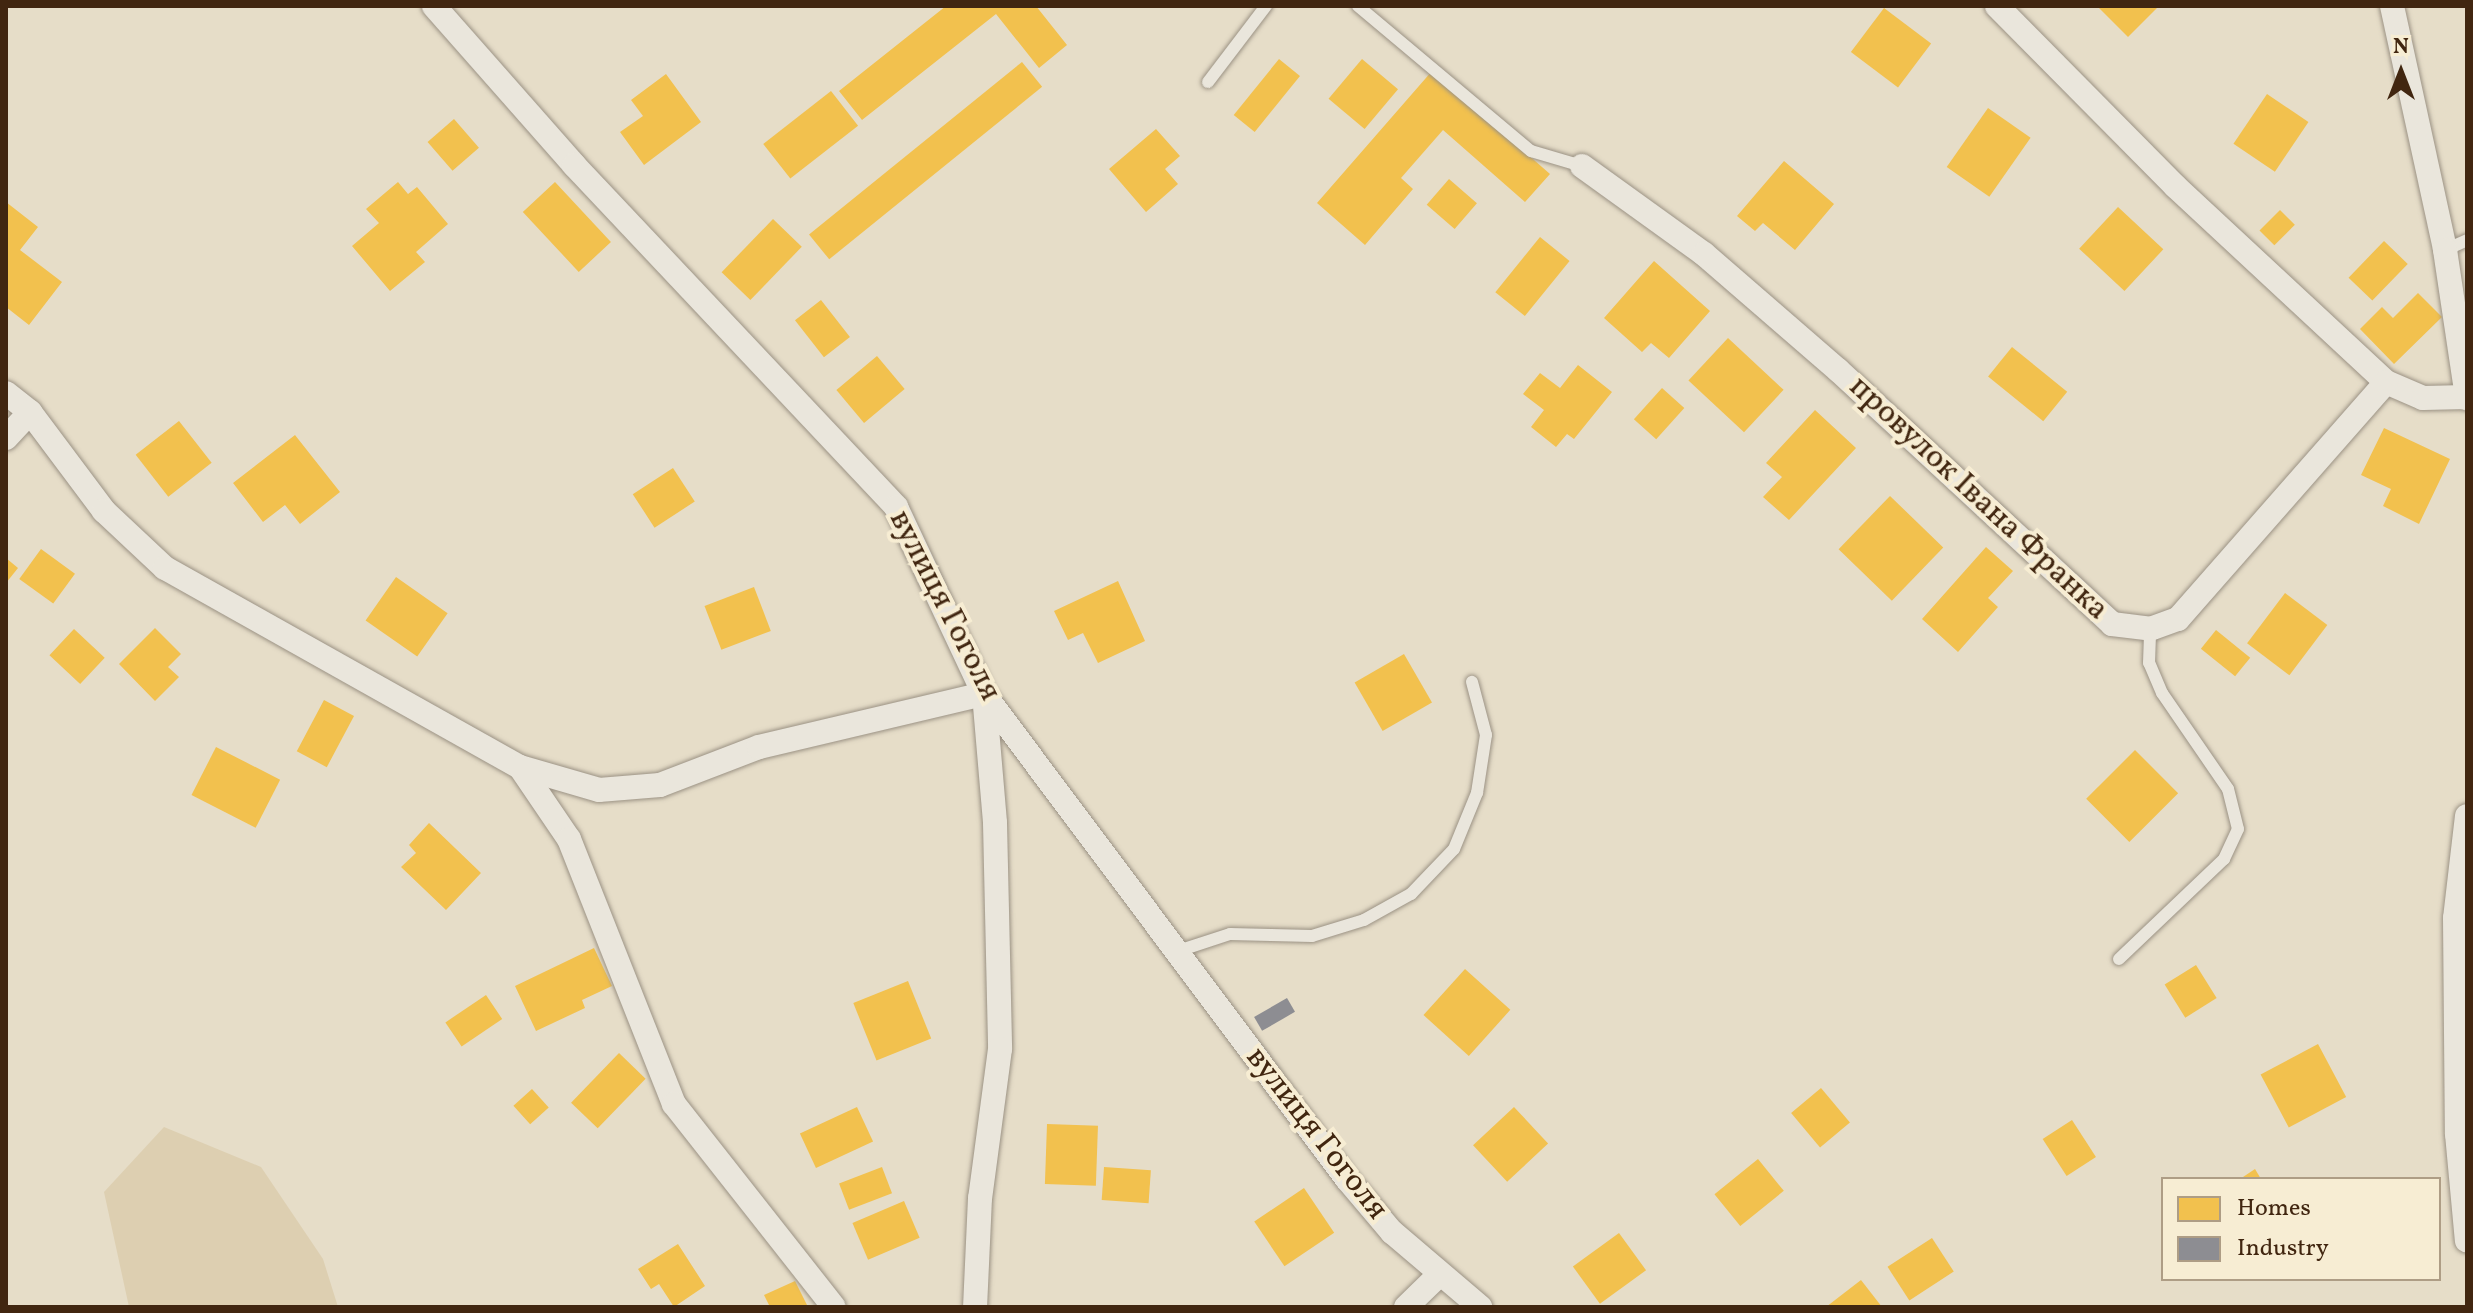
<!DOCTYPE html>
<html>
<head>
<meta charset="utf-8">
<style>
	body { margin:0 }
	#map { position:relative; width:2473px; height:1313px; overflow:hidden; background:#e6ddc8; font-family:Vollkorn,serif }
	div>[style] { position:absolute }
	.green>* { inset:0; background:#ddcfb1 }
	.homes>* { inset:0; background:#f2c14e; transform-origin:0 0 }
	.industry>* { inset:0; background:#8d8d92; transform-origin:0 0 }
	.roads { filter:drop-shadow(0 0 2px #9b9284) drop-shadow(0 0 2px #9b9284) }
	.lane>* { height:12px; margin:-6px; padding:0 6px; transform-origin:6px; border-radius:6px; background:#eae6dc }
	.street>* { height:24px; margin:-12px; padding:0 12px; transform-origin:12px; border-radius:12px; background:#eae6dc }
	span { translate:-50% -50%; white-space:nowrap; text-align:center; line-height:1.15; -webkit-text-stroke:8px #f7edd3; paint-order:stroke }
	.street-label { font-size:32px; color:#412610 }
	.frame { position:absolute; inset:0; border:8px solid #412610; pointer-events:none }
	.legend { position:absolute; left:2161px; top:1177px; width:280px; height:104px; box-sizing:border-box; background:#f7edd3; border:2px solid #ae9d85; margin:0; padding:10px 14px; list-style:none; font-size:24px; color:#412610 }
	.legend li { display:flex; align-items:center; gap:16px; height:40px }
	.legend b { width:40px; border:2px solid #ae9d85 }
	.north { position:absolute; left:2361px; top:32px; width:80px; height:80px; -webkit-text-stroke:6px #f7edd3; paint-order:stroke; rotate:0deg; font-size:22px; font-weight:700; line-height:32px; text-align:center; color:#412610 }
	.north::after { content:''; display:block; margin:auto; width:28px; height:36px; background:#412610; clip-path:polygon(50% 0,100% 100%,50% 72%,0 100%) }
</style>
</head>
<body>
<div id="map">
	<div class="green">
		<div style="clip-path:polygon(164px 1127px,261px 1167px,323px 1259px,338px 1307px,129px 1307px,104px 1192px)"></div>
	</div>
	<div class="homes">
		<div style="clip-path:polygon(946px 6px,1036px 6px,1067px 45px,1039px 68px,996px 14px,862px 120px,839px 91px)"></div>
		<div style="clip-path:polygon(2097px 6px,2159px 6px,2128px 37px)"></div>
		<div style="left:1884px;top:8px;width:59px;height:55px;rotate:37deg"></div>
		<div style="left:1279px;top:59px;width:27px;height:72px;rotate:39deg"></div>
		<div style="left:1362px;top:59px;width:47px;height:52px;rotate:40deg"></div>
		<div style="left:1022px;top:62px;width:32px;height:274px;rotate:51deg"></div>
		<div style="clip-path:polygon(1432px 71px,1550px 174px,1525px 202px,1443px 130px,1401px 178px,1413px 189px,1365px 245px,1317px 203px)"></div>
		<div style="clip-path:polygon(666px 74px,701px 122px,644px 165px,620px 132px,643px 116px,631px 100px)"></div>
		<div style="left:831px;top:91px;width:44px;height:86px;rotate:52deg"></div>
		<div style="left:2267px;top:94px;width:50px;height:60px;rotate:34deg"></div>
		<div style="left:1988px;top:108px;width:52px;height:72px;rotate:35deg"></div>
		<div style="left:454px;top:119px;width:38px;height:35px;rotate:49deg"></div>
		<div style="clip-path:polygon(1156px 129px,1180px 156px,1165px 169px,1178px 184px,1146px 212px,1109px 169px)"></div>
		<div style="clip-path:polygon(1784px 161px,1834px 204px,1795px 250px,1763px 223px,1755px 231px,1737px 216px)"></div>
		<div style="left:1449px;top:179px;width:37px;height:34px;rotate:41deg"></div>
		<div style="clip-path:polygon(398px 182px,408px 194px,417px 187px,448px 224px,416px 252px,425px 262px,390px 291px,352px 246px,379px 223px,366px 209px)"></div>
		<div style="left:555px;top:182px;width:82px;height:44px;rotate:47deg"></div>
		<div style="clip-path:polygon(6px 202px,38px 227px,20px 250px,62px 282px,29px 325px,6px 307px)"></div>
		<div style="left:2118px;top:207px;width:62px;height:57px;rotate:43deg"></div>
		<div style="left:2280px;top:210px;width:21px;height:29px;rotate:45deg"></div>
		<div style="left:773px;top:219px;width:40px;height:74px;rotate:44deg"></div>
		<div style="left:1540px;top:237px;width:38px;height:71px;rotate:39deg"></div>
		<div style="left:2384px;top:241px;width:33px;height:51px;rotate:44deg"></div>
		<div style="clip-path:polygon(1654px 261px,1710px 311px,1669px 358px,1651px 343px,1642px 352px,1604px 318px)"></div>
		<div style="clip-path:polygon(2418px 293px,2442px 317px,2394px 364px,2360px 329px,2382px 307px,2393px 318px)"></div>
		<div style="left:821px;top:300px;width:47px;height:33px;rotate:52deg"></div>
		<div style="left:1728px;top:338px;width:76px;height:58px;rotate:43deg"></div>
		<div style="left:2012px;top:347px;width:71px;height:38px;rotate:39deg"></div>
		<div style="left:877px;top:356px;width:43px;height:53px;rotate:50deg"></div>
		<div style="clip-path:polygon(1578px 365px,1612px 392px,1574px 439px,1567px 434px,1556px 447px,1531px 427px,1544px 410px,1523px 394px,1540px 373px,1560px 388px)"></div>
		<div style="left:1662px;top:388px;width:30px;height:42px;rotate:42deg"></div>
		<div style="clip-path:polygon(1815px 410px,1856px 448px,1789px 520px,1763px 497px,1782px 477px,1766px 463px)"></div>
		<div style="left:179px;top:421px;width:53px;height:55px;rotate:52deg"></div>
		<div style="clip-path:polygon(2384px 428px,2450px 459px,2419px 524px,2383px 506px,2391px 489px,2361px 475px)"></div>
		<div style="clip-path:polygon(295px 435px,340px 492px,300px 524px,285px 505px,263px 522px,233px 483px)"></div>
		<div style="left:673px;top:468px;width:40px;height:48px;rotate:57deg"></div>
		<div style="left:1890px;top:496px;width:74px;height:74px;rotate:44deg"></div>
		<div style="clip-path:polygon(1986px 547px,2013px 571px,1988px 598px,1998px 607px,1958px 652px,1922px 619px)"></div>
		<div style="left:41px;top:549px;width:42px;height:37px;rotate:36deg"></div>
		<div style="clip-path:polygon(6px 558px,18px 568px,6px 583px)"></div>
		<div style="left:396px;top:577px;width:63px;height:53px;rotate:35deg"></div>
		<div style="clip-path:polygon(1118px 581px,1145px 641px,1098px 663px,1083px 633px,1068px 640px,1054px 611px)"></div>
		<div style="left:754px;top:587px;width:47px;height:53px;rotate:69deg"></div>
		<div style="left:2285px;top:593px;width:53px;height:63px;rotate:37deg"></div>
		<div style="clip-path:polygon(155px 628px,181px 654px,168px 667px,179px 677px,155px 701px,119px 664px)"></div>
		<div style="left:74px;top:629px;width:42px;height:36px;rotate:43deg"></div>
		<div style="left:2216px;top:630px;width:44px;height:24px;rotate:39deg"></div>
		<div style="left:1404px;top:654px;width:56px;height:57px;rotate:60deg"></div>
		<div style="left:324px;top:700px;width:34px;height:58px;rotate:28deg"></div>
		<div style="left:216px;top:747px;width:72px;height:54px;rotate:27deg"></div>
		<div style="left:2135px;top:750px;width:61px;height:69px;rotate:45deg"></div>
		<div style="clip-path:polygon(429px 823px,481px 873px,446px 910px,401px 867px,416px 853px,409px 845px)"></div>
		<div style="clip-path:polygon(594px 948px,612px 986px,582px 1000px,585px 1008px,536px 1031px,515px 986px)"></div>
		<div style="left:2196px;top:965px;width:39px;height:37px;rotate:58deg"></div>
		<div style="left:1465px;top:969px;width:61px;height:62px;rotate:42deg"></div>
		<div style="left:908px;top:981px;width:62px;height:59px;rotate:68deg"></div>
		<div style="left:486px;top:995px;width:29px;height:49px;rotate:56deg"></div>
		<div style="left:2318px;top:1044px;width:60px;height:65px;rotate:62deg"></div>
		<div style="left:619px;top:1053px;width:37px;height:69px;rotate:44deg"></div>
		<div style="left:1821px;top:1088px;width:45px;height:39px;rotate:50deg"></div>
		<div style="left:532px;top:1089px;width:25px;height:25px;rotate:48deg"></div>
		<div style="left:857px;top:1107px;width:38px;height:63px;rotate:65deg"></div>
		<div style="left:1514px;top:1107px;width:50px;height:56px;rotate:47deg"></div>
		<div style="left:2072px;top:1120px;width:44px;height:35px;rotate:57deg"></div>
		<div style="left:1047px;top:1124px;width:51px;height:60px;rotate:2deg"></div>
		<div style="left:1758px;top:1159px;width:41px;height:56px;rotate:51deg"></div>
		<div style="left:882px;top:1167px;width:28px;height:46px;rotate:69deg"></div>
		<div style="left:1104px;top:1167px;width:47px;height:33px;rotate:4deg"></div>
		<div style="clip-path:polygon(2255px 1169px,2261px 1179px,2240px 1179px)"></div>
		<div style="left:1304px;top:1188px;width:54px;height:60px;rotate:56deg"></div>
		<div style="left:904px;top:1201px;width:40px;height:56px;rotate:67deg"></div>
		<div style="left:1619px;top:1233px;width:46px;height:57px;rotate:54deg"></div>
		<div style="left:1932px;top:1238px;width:40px;height:53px;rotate:57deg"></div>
		<div style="clip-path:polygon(678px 1244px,705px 1286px,674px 1307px,659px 1284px,651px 1289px,638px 1269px)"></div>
		<div style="clip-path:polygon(1861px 1280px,1882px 1307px,1826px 1307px)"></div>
		<div style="clip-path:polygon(795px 1281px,808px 1307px,770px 1307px,764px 1295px)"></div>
	</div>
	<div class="industry">
		<div style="left:1287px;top:998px;width:16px;height:38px;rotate:60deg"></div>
	</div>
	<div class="roads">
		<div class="lane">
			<div style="left:1358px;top:6px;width:226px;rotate:40deg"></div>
			<div style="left:1531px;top:151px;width:53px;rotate:16.4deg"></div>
			<div style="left:1208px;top:82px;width:96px;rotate:-52.7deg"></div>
			<div style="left:2445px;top:250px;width:24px;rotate:-24deg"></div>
			<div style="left:1178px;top:951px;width:55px;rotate:-18.1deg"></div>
			<div style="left:1230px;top:934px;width:82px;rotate:1.4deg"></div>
			<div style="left:1312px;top:936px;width:54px;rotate:-17.1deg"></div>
			<div style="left:1364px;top:920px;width:54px;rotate:-29deg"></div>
			<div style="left:1411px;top:894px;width:62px;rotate:-46.3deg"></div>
			<div style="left:1454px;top:849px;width:61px;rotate:-67.7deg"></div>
			<div style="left:1477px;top:793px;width:59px;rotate:-81.2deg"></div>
			<div style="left:1486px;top:735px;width:55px;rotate:-104.8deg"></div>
			<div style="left:2119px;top:959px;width:145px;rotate:-43.6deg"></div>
			<div style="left:2224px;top:859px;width:33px;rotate:-65deg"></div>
			<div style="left:2238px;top:829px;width:41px;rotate:-104deg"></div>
			<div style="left:2228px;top:789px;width:116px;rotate:-124.5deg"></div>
			<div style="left:2162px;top:693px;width:33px;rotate:-113deg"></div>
			<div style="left:2149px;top:663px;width:34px;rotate:-88deg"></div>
		</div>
		<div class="street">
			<div style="left:434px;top:6px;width:212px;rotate:48.6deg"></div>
			<div style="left:574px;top:165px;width:470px;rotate:46.7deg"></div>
			<div style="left:896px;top:507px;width:207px;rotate:64.8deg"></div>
			<div style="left:984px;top:694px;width:606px;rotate:53.19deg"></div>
			<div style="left:1347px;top:1179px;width:70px;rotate:49.7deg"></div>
			<div style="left:1392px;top:1232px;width:116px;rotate:40.4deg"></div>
			<div style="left:1997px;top:6px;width:253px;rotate:45.3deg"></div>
			<div style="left:2175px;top:186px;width:288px;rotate:42.9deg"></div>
			<div style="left:2386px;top:382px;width:40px;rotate:23.4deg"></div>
			<div style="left:2423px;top:398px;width:44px;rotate:-1.3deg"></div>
			<div style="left:2392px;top:6px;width:250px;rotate:77.7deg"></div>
			<div style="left:2445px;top:250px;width:150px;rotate:81.5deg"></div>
			<div style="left:1582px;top:166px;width:150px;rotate:35.8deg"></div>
			<div style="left:1704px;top:254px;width:177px;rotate:40.9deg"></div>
			<div style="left:1838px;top:370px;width:374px;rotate:42.8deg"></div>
			<div style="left:2112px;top:624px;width:38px;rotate:7deg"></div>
			<div style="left:2150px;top:629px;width:30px;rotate:-20deg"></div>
			<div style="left:2178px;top:619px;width:315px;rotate:-48.7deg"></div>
			<div style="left:6px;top:393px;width:31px;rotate:38deg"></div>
			<div style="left:30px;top:412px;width:124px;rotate:53.2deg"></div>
			<div style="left:104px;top:511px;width:83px;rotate:43.1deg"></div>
			<div style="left:165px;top:568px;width:407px;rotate:29.3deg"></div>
			<div style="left:520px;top:767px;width:82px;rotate:16.2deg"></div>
			<div style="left:599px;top:790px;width:61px;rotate:-4.7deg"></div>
			<div style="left:660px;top:785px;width:106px;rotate:-21deg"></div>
			<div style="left:759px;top:747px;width:231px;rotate:-13.3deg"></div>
			<div style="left:984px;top:694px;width:129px;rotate:85.1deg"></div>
			<div style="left:995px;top:823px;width:226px;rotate:88.7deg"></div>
			<div style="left:1000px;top:1049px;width:150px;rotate:97.6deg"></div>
			<div style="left:980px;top:1198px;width:109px;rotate:92.6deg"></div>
			<div style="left:6px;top:438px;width:35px;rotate:-47deg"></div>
			<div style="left:520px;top:767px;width:87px;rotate:55.8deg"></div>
			<div style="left:569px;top:839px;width:285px;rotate:68.4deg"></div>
			<div style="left:674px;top:1104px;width:258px;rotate:51.8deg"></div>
			<div style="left:2467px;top:816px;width:103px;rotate:96.7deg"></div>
			<div style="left:2455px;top:918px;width:216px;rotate:89.5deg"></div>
			<div style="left:2457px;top:1134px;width:107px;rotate:84.7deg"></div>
			<div style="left:1406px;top:1307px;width:46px;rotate:-44.1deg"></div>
		</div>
	</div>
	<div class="street-label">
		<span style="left:1978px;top:499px;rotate:43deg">провулок Івана Франка</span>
		<span style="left:944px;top:606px;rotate:63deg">вулиця Гоголя</span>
		<span style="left:1316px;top:1134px;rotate:52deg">вулиця Гоголя</span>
	</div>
	<div class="frame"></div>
	<ul class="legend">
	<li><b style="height:22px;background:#f2c14e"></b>Homes</li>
	<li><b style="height:22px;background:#8d8d92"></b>Industry</li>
	</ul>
	<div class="north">N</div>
</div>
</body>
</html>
